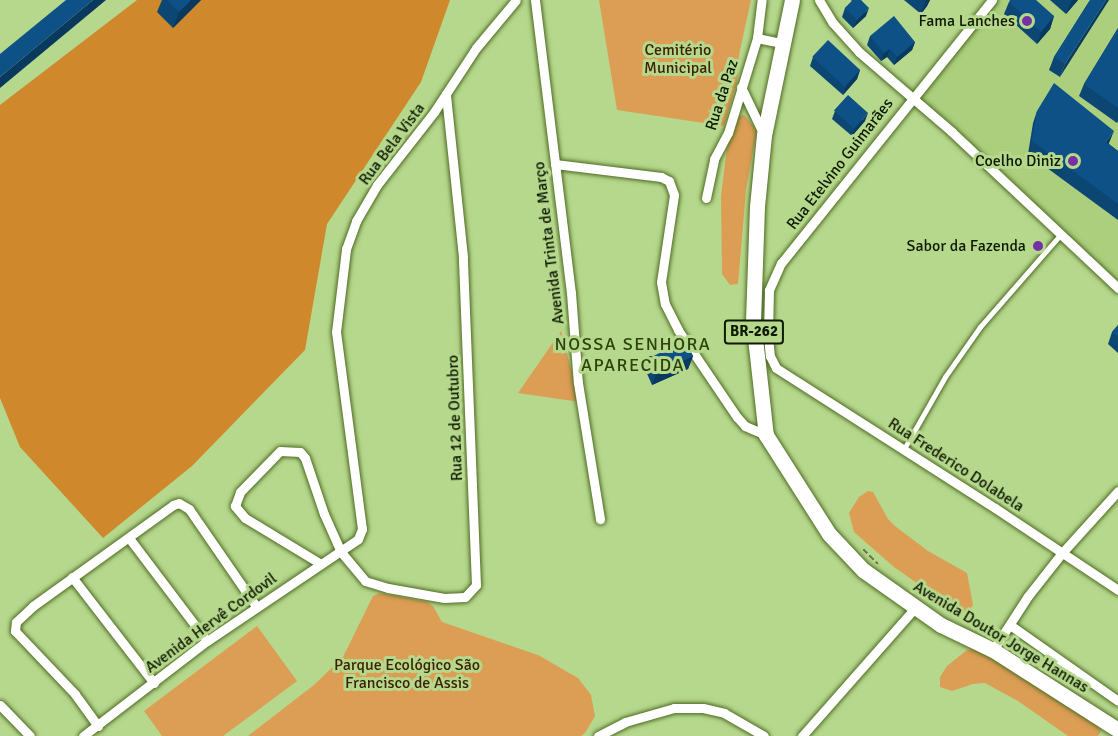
<!DOCTYPE html>
<html>
<head>
<meta charset="utf-8">
<style>
	body { margin:0 }
	#map { position:relative; width:1118px; height:736px; overflow:hidden; background:#b6d88d; font-family:Signika,sans-serif }
	div>[style] { position:absolute }
	.built>* { inset:0; background:#abcf7d }
	.green>* { inset:0; background:#dc9d55 }
	.forest>* { inset:0; background:#cf882b }
	.path>* { height:2px; margin-top:-1px; transform-origin:0; background:repeating-linear-gradient(90deg,#627946 0 6px,transparent 0 9px) }
	.roads { filter:drop-shadow(0 0 2px #4f6c23) drop-shadow(0 0 2px #4f6c23) }
	.service>* { height:4.5px; margin:-2.25px; padding:0 2.25px; transform-origin:2.25px; border-radius:2.25px; background:#fff }
	.minor>* { height:9px; margin:-4.5px; padding:0 4.5px; transform-origin:4.5px; border-radius:4.5px; background:#fff }
	.trunk>* { height:15px; margin:-7.5px; padding:0 7.5px; transform-origin:7.5px; border-radius:7.5px; background:#fff }
	.wall>* { inset:0; background:#0c4673 }
	.shaded-wall>* { inset:0; background:#0a395e }
	.building>* { inset:0; background:#0e5186; transform-origin:0 0 }
	.dots>* { width:16px; height:16px; translate:-50% -50%; box-sizing:border-box; border:3px solid #b6d88d; border-radius:50% }
	span { translate:-50% -50%; white-space:nowrap; text-align:center; line-height:1.15; -webkit-text-stroke:6px #b6d88d; paint-order:stroke }
	.shield-label span { padding:2px 4px; background:#b6d88d; border:2px solid; border-radius:4px; -webkit-text-stroke-width:0 }
	.shield-label { font-size:15px; color:#0e1a00; font-weight:700 }
	.poi-label { font-size:16px; color:#0e1a00 }
	.right { translate:-100% -50%; text-align:right }
	.park-label { font-size:16px; color:#3e2200 }
	.street-label { font-size:16px; color:#0e1a00 }
	.neighbourhood-label { font-size:18px; color:#2e4309; letter-spacing:1.5px }
</style>
</head>
<body>
<div id="map">
	<div class="built">
		<div style="clip-path:polygon(992px 0,1118px 0,1118px 288px,912px 97px)"></div>
	</div>
	<div class="green">
		<div style="clip-path:polygon(599px 0,751px 0,739px 55px,737px 82px,724px 126px,617px 110px)"></div>
		<div style="clip-path:polygon(744px 115px,757px 130px,746px 190px,738px 284px,730px 285px,722px 274px,721px 196px,727px 148px,737px 116px)"></div>
		<div style="clip-path:polygon(561px 331px,580px 402px,518px 393px)"></div>
		<div style="clip-path:polygon(868px 491px,873px 492px,888px 519px,895px 526px,928px 551px,967px 573px,973px 605px,966px 614px,951px 607px,894px 567px,854px 532px,849px 513px,859px 497px)"></div>
		<div style="clip-path:polygon(380px 593px,427px 602px,433px 606px,442px 622px,538px 655px,578px 678px,591px 695px,595px 716px,585px 733px,581px 736px,248px 736px,314px 685px,343px 657px,373px 596px)"></div>
		<div style="clip-path:polygon(257px 626px,297px 681px,223px 736px,162px 736px,144px 711px)"></div>
		<div style="clip-path:polygon(975px 649px,991px 656px,1101px 726px,1100px 733px,1098px 736px,1068px 736px,1018px 701px,985px 683px,973px 684px,952px 691px,940px 687px,940px 677px,947px 666px,967px 650px)"></div>
	</div>
	<div class="forest">
		<div style="clip-path:polygon(137px 0,450px 0,421px 82px,327px 224px,305px 350px,192px 466px,103px 538px,20px 447px,0 398px,0 105px)"></div>
	</div>
	<div class="path">
		<div style="left:863px;top:549px;width:21px;rotate:45deg"></div>
		<div style="left:939px;top:607px;width:30px;rotate:27deg"></div>
	</div>
	<div class="roads">
		<div class="service">
			<div style="left:904px;top:449px;width:83px;rotate:-60.3deg"></div>
			<div style="left:945px;top:377px;width:61px;rotate:-55deg"></div>
			<div style="left:980px;top:327px;width:123px;rotate:-48.9deg"></div>
		</div>
		<div class="minor">
			<div style="left:535px;top:0;width:295px;rotate:83deg"></div>
			<div style="left:571px;top:293px;width:90px;rotate:85.6deg"></div>
			<div style="left:578px;top:383px;width:138px;rotate:80.8deg"></div>
			<div style="left:819px;top:0;width:27px;rotate:59deg"></div>
			<div style="left:833px;top:23px;width:39px;rotate:48deg"></div>
			<div style="left:859px;top:52px;width:123px;rotate:40.7deg"></div>
			<div style="left:952px;top:132px;width:228px;rotate:43.2deg"></div>
			<div style="left:992px;top:0;width:337px;rotate:128.7deg"></div>
			<div style="left:781px;top:263px;width:30px;rotate:114deg"></div>
			<div style="left:769px;top:290px;width:45px;rotate:91.3deg"></div>
			<div style="left:768px;top:335px;width:21px;rotate:85deg"></div>
			<div style="left:770px;top:356px;width:13px;rotate:63deg"></div>
			<div style="left:776px;top:368px;width:260px;rotate:32.6deg"></div>
			<div style="left:995px;top:508px;width:148px;rotate:33.7deg"></div>
			<div style="left:757px;top:38px;width:25px;rotate:12deg"></div>
			<div style="left:741px;top:87px;width:51px;rotate:64.4deg"></div>
			<div style="left:555px;top:164px;width:107px;rotate:7deg"></div>
			<div style="left:661px;top:177px;width:9px;rotate:27deg"></div>
			<div style="left:669px;top:181px;width:15px;rotate:70deg"></div>
			<div style="left:674px;top:195px;width:88px;rotate:98.5deg"></div>
			<div style="left:661px;top:282px;width:22px;rotate:80deg"></div>
			<div style="left:665px;top:304px;width:29px;rotate:63deg"></div>
			<div style="left:678px;top:330px;width:105px;rotate:55.9deg"></div>
			<div style="left:737px;top:417px;width:12px;rotate:48deg"></div>
			<div style="left:745px;top:426px;width:23px;rotate:23deg"></div>
			<div style="left:706px;top:198px;width:40px;rotate:-78deg"></div>
			<div style="left:714px;top:159px;width:30px;rotate:-62deg"></div>
			<div style="left:728px;top:133px;width:99px;rotate:-73deg"></div>
			<div style="left:757px;top:38px;width:38px;rotate:-83deg"></div>
			<div style="left:129px;top:538px;width:129px;rotate:52.9deg"></div>
			<div style="left:321px;top:564px;width:89px;rotate:-148.8deg"></div>
			<div style="left:245px;top:518px;width:16px;rotate:-130deg"></div>
			<div style="left:235px;top:506px;width:15px;rotate:-70deg"></div>
			<div style="left:240px;top:492px;width:57px;rotate:-45.7deg"></div>
			<div style="left:280px;top:451px;width:20px;rotate:3deg"></div>
			<div style="left:300px;top:452px;width:8px;rotate:50deg"></div>
			<div style="left:305px;top:458px;width:59px;rotate:71.3deg"></div>
			<div style="left:324px;top:514px;width:42px;rotate:65.9deg"></div>
			<div style="left:341px;top:552px;width:38px;rotate:50deg"></div>
			<div style="left:365px;top:581px;width:24px;rotate:17deg"></div>
			<div style="left:388px;top:588px;width:57px;rotate:10.1deg"></div>
			<div style="left:444px;top:598px;width:21px;rotate:-3deg"></div>
			<div style="left:465px;top:597px;width:16px;rotate:-47deg"></div>
			<div style="left:476px;top:585px;width:328px;rotate:-92.3deg"></div>
			<div style="left:463px;top:257px;width:164px;rotate:-96deg"></div>
			<div style="left:72px;top:577px;width:134px;rotate:52.3deg"></div>
			<div style="left:1010px;top:625px;width:132px;rotate:35.1deg"></div>
			<div style="left:993px;top:650px;width:64px;rotate:-57.1deg"></div>
			<div style="left:1028px;top:596px;width:53px;rotate:-51.8deg"></div>
			<div style="left:1061px;top:554px;width:85px;rotate:-47.9deg"></div>
			<div style="left:0;top:705px;width:43px;rotate:45.9deg"></div>
			<div style="left:98px;top:726px;width:39px;rotate:-126deg"></div>
			<div style="left:75px;top:694px;width:87px;rotate:-133.6deg"></div>
			<div style="left:15px;top:631px;width:9px;rotate:-84deg"></div>
			<div style="left:16px;top:622px;width:23px;rotate:-43deg"></div>
			<div style="left:33px;top:606px;width:173px;rotate:-35.8deg"></div>
			<div style="left:173px;top:505px;width:6px;rotate:-18deg"></div>
			<div style="left:179px;top:503px;width:12px;rotate:31deg"></div>
			<div style="left:189px;top:509px;width:118px;rotate:55.4deg"></div>
			<div style="left:83px;top:736px;width:156px;rotate:-37.5deg"></div>
			<div style="left:207px;top:641px;width:182px;rotate:-34deg"></div>
			<div style="left:358px;top:539px;width:11px;rotate:-68deg"></div>
			<div style="left:362px;top:529px;width:199px;rotate:-97.5deg"></div>
			<div style="left:336px;top:332px;width:84px;rotate:-83.1deg"></div>
			<div style="left:346px;top:249px;width:30px;rotate:-70deg"></div>
			<div style="left:356px;top:221px;width:42px;rotate:-59.7deg"></div>
			<div style="left:377px;top:185px;width:93px;rotate:-52deg"></div>
			<div style="left:434px;top:112px;width:77px;rotate:-56.7deg"></div>
			<div style="left:476px;top:48px;width:62px;rotate:-50.2deg"></div>
			<div style="left:598px;top:736px;width:30px;rotate:-27deg"></div>
			<div style="left:625px;top:722px;width:51px;rotate:-15.9deg"></div>
			<div style="left:674px;top:708px;width:29px"></div>
			<div style="left:703px;top:708px;width:22px;rotate:13deg"></div>
			<div style="left:724px;top:713px;width:46px;rotate:29.9deg"></div>
			<div style="left:802px;top:736px;width:171px;rotate:-48.6deg"></div>
		</div>
		<div class="trunk">
			<div style="left:792px;top:0;width:138px;rotate:101.7deg"></div>
			<div style="left:764px;top:135px;width:71px;rotate:95.6deg"></div>
			<div style="left:757px;top:206px;width:114px;rotate:92deg"></div>
			<div style="left:753px;top:320px;width:116px;rotate:83.6deg"></div>
			<div style="left:766px;top:435px;width:117px;rotate:57.5deg"></div>
			<div style="left:829px;top:534px;width:50px;rotate:46.6deg"></div>
			<div style="left:863px;top:570px;width:95px;rotate:35.2deg"></div>
			<div style="left:941px;top:625px;width:58px;rotate:25.7deg"></div>
			<div style="left:993px;top:650px;width:148px;rotate:32.6deg"></div>
		</div>
	</div>
	<div class="wall">
		<div style="clip-path:polygon(162px 0,201px 0,173px 28px,157px 12px)"></div>
		<div style="clip-path:polygon(851px 0,861px 0,866px 16px,853px 28px,842px 17px,845px 8px,852px 1px)"></div>
		<div style="clip-path:polygon(904px 0,930px 0,927px 6px,921px 14px)"></div>
		<div style="clip-path:polygon(1050px 0,1078px 0,1066px 14px)"></div>
		<div style="clip-path:polygon(1090px 0,1060px 77px,1049px 70px,1054px 57px)"></div>
		<div style="clip-path:polygon(1009px 2px,1054px 16px,1050px 29px,1037px 44px,1004px 14px)"></div>
		<div style="clip-path:polygon(1118px 28px,1118px 121px,1117px 123px,1079px 96px,1084px 84px)"></div>
		<div style="clip-path:polygon(870px 36px,915px 42px,912px 50px,894px 65px,887px 57px,881px 61px,867px 45px)"></div>
		<div style="clip-path:polygon(813px 57px,860px 70px,857px 79px,843px 95px,810px 66px)"></div>
		<div style="clip-path:polygon(835px 111px,865px 121px,852px 136px,832px 119px)"></div>
		<div style="clip-path:polygon(1037px 111px,1109px 143px,1109px 144px,1118px 151px,1118px 220px,1028px 154px,1033px 123px)"></div>
		<div style="clip-path:polygon(1118px 325px,1118px 353px,1108px 344px,1112px 332px)"></div>
		<div style="clip-path:polygon(649px 356px,693px 356px,688px 369px,652px 385px,645px 369px)"></div>
	</div>
	<div class="shaded-wall">
		<div style="clip-path:polygon(93px 0,106px 0,0 88px,0 77px)"></div>
		<div style="clip-path:polygon(191px 0,201px 0,173px 28px,179px 12px)"></div>
		<div style="clip-path:polygon(926px 0,930px 0,927px 6px,921px 14px)"></div>
		<div style="clip-path:polygon(1072px 0,1078px 0,1066px 14px,1071px 2px)"></div>
		<div style="clip-path:polygon(1106px 0,1109px 0,1060px 77px,1065px 64px)"></div>
		<div style="clip-path:polygon(869px 8px,866px 16px,853px 28px,857px 20px)"></div>
		<div style="clip-path:polygon(1054px 16px,1050px 29px,1037px 44px,1041px 32px)"></div>
		<div style="clip-path:polygon(915px 42px,912px 50px,894px 65px,897px 57px)"></div>
		<div style="clip-path:polygon(890px 49px,887px 57px,881px 61px,884px 53px)"></div>
		<div style="clip-path:polygon(860px 70px,857px 79px,843px 95px,846px 86px)"></div>
		<div style="clip-path:polygon(868px 113px,865px 121px,852px 136px,855px 128px)"></div>
		<div style="clip-path:polygon(1114px 131px,1109px 143px,1101px 155px,1106px 142px)"></div>
		<div style="clip-path:polygon(693px 356px,688px 369px,652px 385px,657px 373px)"></div>
	</div>
	<div class="building">
		<div style="clip-path:polygon(66px 0,93px 0,0 77px,0 54px)"></div>
		<div style="clip-path:polygon(167px 0,191px 0,179px 12px)"></div>
		<div style="clip-path:polygon(853px 0,861px 0,869px 8px,857px 20px,845px 8px)"></div>
		<div style="clip-path:polygon(1010px 0,1036px 0,1054px 16px,1041px 32px,1009px 2px)"></div>
		<div style="clip-path:polygon(1090px 0,1106px 0,1065px 64px,1054px 57px)"></div>
		<div style="clip-path:polygon(894px 16px,915px 42px,897px 57px,890px 49px,884px 53px,870px 36px)"></div>
		<div style="clip-path:polygon(1118px 28px,1118px 108px,1084px 84px)"></div>
		<div style="left:828px;top:40px;width:44px;height:23px;rotate:43deg"></div>
		<div style="clip-path:polygon(1054px 83px,1114px 131px,1106px 142px,1118px 151px,1118px 204px,1032px 141px,1037px 111px)"></div>
		<div style="left:848px;top:95px;width:27px;height:21px;rotate:42deg"></div>
		<div style="clip-path:polygon(1118px 325px,1118px 337px,1112px 332px)"></div>
		<div style="left:685px;top:340px;width:18px;height:39px;rotate:63deg"></div>
	</div>
	<div class="dots">
		<div style="left:1027px;top:21px;background:#7530a3"></div>
		<div style="left:1073px;top:161px;background:#7530a3"></div>
		<div style="left:1038px;top:246px;background:#7530a3"></div>
	</div>
	<div class="shield-label">
		<span style="left:754px;top:332px">BR-262</span>
	</div>
	<div class="poi-label">
		<span class="right" style="left:1015px;top:21px">Fama Lanches</span>
		<span class="right" style="left:1061px;top:161px">Coelho Diniz</span>
		<span class="right" style="left:1026px;top:246px">Sabor da Fazenda</span>
	</div>
	<div class="park-label">
		<span style="left:678px;top:59px">Cemitério<br>Municipal</span>
		<span style="left:407px;top:674px">Parque Ecológico São<br>Francisco de Assis</span>
	</div>
	<div class="street-label">
		<span style="left:722px;top:95px;rotate:-72deg">Rua da Paz</span>
		<span style="left:392px;top:144px;rotate:-53deg">Rua Bela Vista</span>
		<span style="left:840px;top:164px;rotate:-52deg">Rua Etelvino Guimarães</span>
		<span style="left:549px;top:243px;rotate:-97deg">Avenida Trinta de Março</span>
		<span style="left:455px;top:418px;rotate:-92deg">Rua 12 de Outubro</span>
		<span style="left:956px;top:465px;rotate:33deg">Rua Frederico Dolabela</span>
		<span style="left:211px;top:623px;rotate:-36deg">Avenida Hervê Cordovil</span>
		<span style="left:1001px;top:637px;rotate:31deg">Avenida Doutor Jorge Hannas</span>
	</div>
	<div class="neighbourhood-label">
		<span style="left:633px;top:355px">NOSSA SENHORA<br>APARECIDA</span>
	</div>
</div>
</body>
</html>
